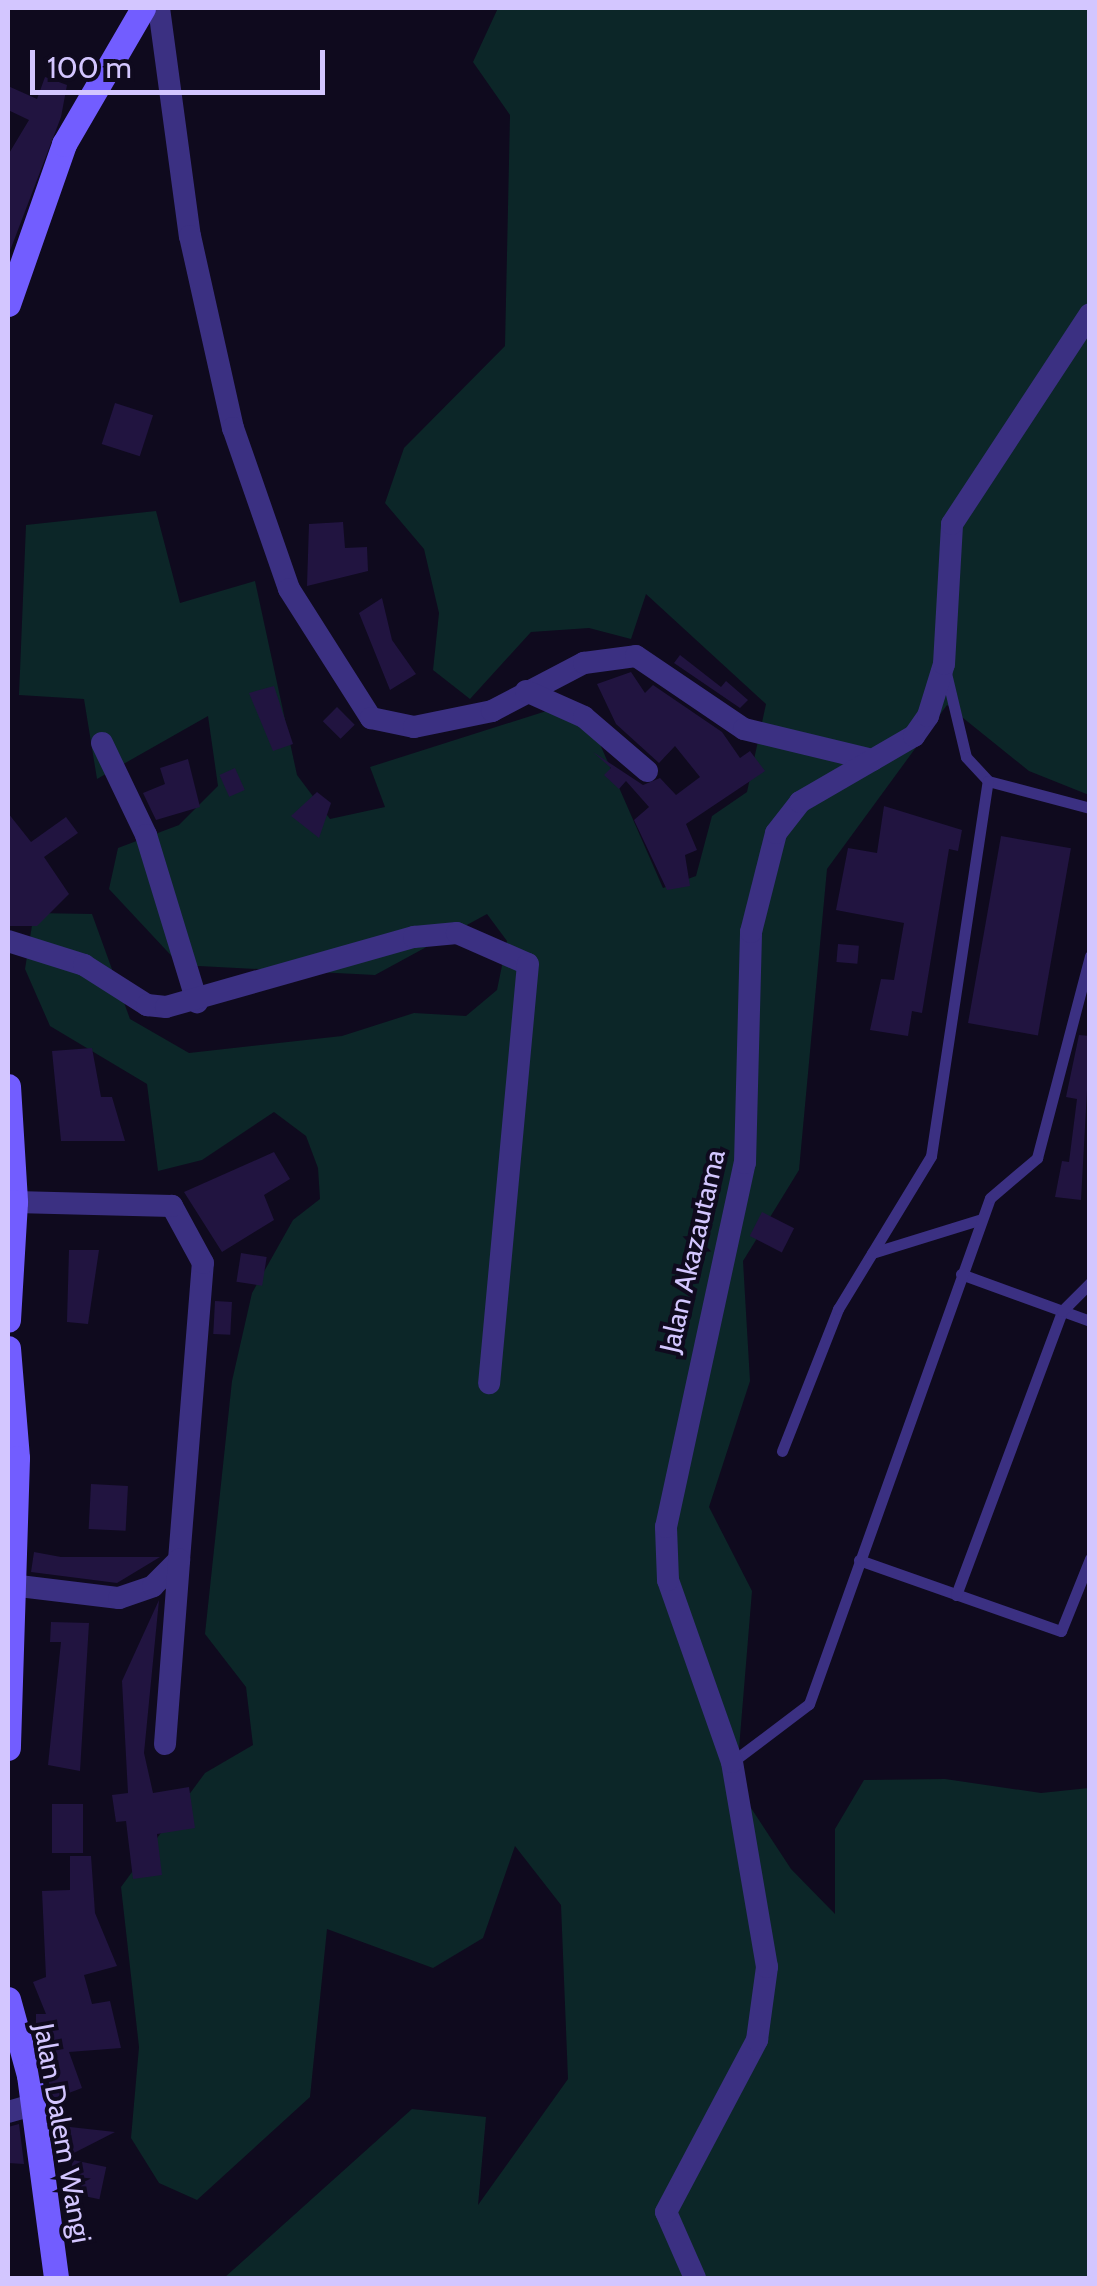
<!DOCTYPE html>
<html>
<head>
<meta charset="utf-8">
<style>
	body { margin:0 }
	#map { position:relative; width:1097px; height:2286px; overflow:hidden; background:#0f0a1e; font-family:Cabin,sans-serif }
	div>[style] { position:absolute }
	.green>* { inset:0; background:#0c2628 }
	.building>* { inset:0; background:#211440; transform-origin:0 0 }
	.lane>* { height:11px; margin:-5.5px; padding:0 5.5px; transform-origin:5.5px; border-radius:5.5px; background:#3b3082 }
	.street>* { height:22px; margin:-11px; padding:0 11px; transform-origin:11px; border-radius:11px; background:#3b3082 }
	.secondary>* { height:25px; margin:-12.5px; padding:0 12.5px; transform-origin:12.5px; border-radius:12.5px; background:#725dff }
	span { translate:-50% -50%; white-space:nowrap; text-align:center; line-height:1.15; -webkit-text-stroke:8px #0f0a1e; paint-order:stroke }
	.street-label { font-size:28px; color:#d3c6ff }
	.frame { position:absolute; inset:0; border:10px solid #d3c6ff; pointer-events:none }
	.scale { position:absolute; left:30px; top:50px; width:295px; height:45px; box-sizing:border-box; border:5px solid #d3c6ff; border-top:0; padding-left:12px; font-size:30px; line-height:35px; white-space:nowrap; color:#d3c6ff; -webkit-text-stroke:8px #0f0a1e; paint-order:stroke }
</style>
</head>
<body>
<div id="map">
	<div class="green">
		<div style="clip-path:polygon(498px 8px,1089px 8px,1089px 795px,1029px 771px,947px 705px,827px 869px,799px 1170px,743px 1261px,750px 1381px,709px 1507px,752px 1591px,736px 1785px,791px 1869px,835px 1914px,835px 1829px,864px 1780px,945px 1779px,1041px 1793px,1089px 1788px,1089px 2278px,224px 2278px,412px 2109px,486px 2117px,478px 2205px,568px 2079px,561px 1905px,515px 1846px,483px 1938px,433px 1968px,327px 1929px,310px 2097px,197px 2200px,159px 2183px,131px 2138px,139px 2047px,121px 1887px,205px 1773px,253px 1745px,246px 1687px,205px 1634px,232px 1381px,252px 1293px,293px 1220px,320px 1199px,318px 1168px,306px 1136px,274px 1112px,202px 1160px,158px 1171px,147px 1084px,50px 1026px,25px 969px,34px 913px,92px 914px,130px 1019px,189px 1053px,342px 1036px,414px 1013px,466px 1016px,497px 990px,507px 941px,487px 914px,375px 975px,180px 965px,109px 889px,118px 848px,179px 825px,218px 786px,208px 716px,97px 779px,84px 699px,19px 695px,26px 525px,156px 511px,180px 603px,255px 581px,297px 775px,330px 819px,385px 807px,370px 767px,559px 707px,596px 735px,663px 888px,696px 876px,712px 816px,747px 792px,766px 704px,646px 594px,631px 639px,589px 628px,531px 632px,470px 699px,433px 670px,439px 613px,424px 549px,385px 503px,404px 448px,505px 346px,510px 115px,473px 62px)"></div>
	</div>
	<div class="building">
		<div style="clip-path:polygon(45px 77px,67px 85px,61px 117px,8px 256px,8px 155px,29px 120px,8px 110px,8px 86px,37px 99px)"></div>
		<div style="left:115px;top:403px;width:40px;height:43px;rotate:18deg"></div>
		<div style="clip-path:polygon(343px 522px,345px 548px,367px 547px,368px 571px,307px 586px,309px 524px)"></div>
		<div style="clip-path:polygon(382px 598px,392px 640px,416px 674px,390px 690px,359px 613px)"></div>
		<div style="clip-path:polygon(680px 655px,721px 687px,726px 681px,748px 700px,740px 708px,674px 663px)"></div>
		<div style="clip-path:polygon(631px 672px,645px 693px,653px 685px,722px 732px,740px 758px,750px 751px,765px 771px,686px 824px,697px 850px,685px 855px,690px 886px,667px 890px,634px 820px,649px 807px,626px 781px,619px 789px,604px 775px,611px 768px,593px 752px,643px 785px,660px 778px,676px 795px,700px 777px,675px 746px,659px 763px,616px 724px,597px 684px)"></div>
		<div style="clip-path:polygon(274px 686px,293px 744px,273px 751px,249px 693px)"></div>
		<div style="left:337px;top:707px;width:25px;height:20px;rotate:45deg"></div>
		<div style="clip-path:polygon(188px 759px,200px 807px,156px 820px,143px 793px,165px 784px,160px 768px)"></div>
		<div style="left:235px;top:768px;width:24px;height:17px;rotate:66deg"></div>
		<div style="clip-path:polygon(317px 792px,331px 803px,319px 838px,291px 816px)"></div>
		<div style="clip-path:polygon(884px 806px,962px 830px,958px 851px,949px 849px,922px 1013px,912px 1011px,908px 1036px,870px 1030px,881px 979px,894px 980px,904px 923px,836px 910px,848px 848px,877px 853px)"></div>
		<div style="clip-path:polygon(8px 813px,31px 842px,66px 817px,78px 833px,44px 857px,69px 894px,37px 926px,8px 926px)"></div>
		<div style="left:1001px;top:836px;width:71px;height:190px;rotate:10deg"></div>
		<div style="left:838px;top:944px;width:21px;height:18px;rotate:5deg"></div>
		<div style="clip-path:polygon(1079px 1035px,1090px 1036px,1081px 1200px,1055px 1197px,1062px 1161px,1069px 1162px,1077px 1099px,1066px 1097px)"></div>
		<div style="clip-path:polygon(92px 1048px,101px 1097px,112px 1097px,125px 1141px,61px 1141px,52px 1051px)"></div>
		<div style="clip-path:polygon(274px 1152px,290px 1179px,264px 1195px,274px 1220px,222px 1252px,184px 1192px)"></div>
		<div style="left:762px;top:1212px;width:36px;height:27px;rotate:27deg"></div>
		<div style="clip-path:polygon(69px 1250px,99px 1250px,88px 1324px,67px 1322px)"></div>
		<div style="left:241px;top:1253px;width:26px;height:29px;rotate:9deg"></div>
		<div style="left:215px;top:1301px;width:17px;height:33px;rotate:3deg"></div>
		<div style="left:91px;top:1484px;width:37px;height:45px;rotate:3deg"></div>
		<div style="clip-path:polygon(34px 1552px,61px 1557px,160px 1557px,117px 1583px,31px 1572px)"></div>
		<div style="clip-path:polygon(159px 1600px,144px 1753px,153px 1793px,189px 1787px,195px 1828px,157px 1834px,162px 1875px,133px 1879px,126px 1821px,116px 1822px,112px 1795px,128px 1793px,122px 1681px)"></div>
		<div style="clip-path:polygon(51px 1622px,89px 1623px,80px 1771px,48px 1765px,61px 1642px,50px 1642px)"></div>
		<div style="left:83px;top:1804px;width:49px;height:31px;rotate:90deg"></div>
		<div style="clip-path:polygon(70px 1856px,91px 1856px,95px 1913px,117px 1966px,84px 1975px,92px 2004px,110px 2001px,121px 2048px,69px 2052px,82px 2088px,53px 2099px,44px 2063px,56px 2058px,53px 2032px,36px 2031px,36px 2014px,46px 2014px,33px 1982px,46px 1977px,42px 1891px,70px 1890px)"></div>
		<div style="clip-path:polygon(19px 2124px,24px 2164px,8px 2163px,8px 2127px)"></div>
		<div style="clip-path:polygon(52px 2125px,115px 2132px,68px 2156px,56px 2154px)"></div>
		<div style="left:73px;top:2160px;width:34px;height:33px;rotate:12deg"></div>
	</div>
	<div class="lane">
		<div style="left:946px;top:673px;width:86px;rotate:76.6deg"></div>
		<div style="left:966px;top:757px;width:33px;rotate:47deg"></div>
		<div style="left:988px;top:781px;width:106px;rotate:14.8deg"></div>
		<div style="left:872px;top:1253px;width:115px;rotate:-17.2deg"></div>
		<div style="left:961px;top:1274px;width:137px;rotate:20deg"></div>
		<div style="left:782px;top:1451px;width:153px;rotate:-68.5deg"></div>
		<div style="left:838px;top:1309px;width:179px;rotate:-58.7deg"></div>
		<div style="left:931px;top:1156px;width:379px;rotate:-81.4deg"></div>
		<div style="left:859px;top:1560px;width:214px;rotate:19.4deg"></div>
		<div style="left:1061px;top:1631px;width:78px;rotate:-68.1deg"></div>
		<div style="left:956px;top:1595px;width:303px;rotate:-69.5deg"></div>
		<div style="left:1062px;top:1311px;width:40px;rotate:-45deg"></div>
		<div style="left:732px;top:1762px;width:96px;rotate:-37deg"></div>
		<div style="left:809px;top:1704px;width:537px;rotate:-70.32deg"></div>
		<div style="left:990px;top:1198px;width:62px;rotate:-40.4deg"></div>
		<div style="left:1037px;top:1158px;width:209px;rotate:-75.3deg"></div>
	</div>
	<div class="street">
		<div style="left:159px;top:8px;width:230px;rotate:82.3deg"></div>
		<div style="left:190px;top:236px;width:197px;rotate:77.4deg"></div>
		<div style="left:233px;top:428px;width:170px;rotate:70.8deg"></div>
		<div style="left:289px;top:589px;width:153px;rotate:57.6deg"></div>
		<div style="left:371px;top:718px;width:44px;rotate:11.8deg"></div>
		<div style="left:414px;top:727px;width:80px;rotate:-11.6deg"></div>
		<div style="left:492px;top:711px;width:104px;rotate:-27.6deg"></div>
		<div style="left:584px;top:663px;width:52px;rotate:-7.7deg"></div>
		<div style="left:636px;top:656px;width:130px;rotate:34.1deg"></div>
		<div style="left:744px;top:729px;width:132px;rotate:13.6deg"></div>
		<div style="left:526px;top:691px;width:64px;rotate:24.1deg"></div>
		<div style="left:584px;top:717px;width:83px;rotate:40.6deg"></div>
		<div style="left:102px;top:743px;width:102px;rotate:64.4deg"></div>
		<div style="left:146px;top:835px;width:175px;rotate:73deg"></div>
		<div style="left:8px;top:941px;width:80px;rotate:17.5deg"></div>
		<div style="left:84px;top:965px;width:75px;rotate:32.4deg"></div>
		<div style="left:147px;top:1005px;width:19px;rotate:6deg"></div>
		<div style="left:166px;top:1007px;width:258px;rotate:-15.8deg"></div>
		<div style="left:414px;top:937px;width:43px;rotate:-5.3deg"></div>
		<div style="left:457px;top:933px;width:77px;rotate:23.6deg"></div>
		<div style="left:528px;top:964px;width:421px;rotate:95.3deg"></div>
		<div style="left:11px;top:1585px;width:109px;rotate:6.9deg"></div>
		<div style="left:119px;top:1598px;width:36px;rotate:-19deg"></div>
		<div style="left:153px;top:1586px;width:37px;rotate:-45deg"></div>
		<div style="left:179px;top:1560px;width:298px;rotate:-85.4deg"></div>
		<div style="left:203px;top:1263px;width:65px;rotate:-118.5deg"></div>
		<div style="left:172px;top:1206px;width:157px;rotate:-178.5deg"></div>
		<div style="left:165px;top:1744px;width:185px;rotate:-85.6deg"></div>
		<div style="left:8px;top:2112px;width:26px;rotate:-16deg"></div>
		<div style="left:695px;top:2278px;width:72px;rotate:-113.7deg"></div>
		<div style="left:666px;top:2212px;width:195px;rotate:-62.1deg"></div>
		<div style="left:757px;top:2040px;width:74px;rotate:-82.2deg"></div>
		<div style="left:767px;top:1967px;width:208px;rotate:-99.7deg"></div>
		<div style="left:732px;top:1762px;width:193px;rotate:-109.4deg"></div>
		<div style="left:668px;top:1580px;width:53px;rotate:-92.2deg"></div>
		<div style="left:666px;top:1527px;width:372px;rotate:-77.8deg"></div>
		<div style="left:745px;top:1163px;width:231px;rotate:-88.5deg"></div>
		<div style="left:751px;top:932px;width:102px;rotate:-75.8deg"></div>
		<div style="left:776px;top:833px;width:39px;rotate:-52deg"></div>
		<div style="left:800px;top:802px;width:132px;rotate:-30.1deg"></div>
		<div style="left:914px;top:736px;width:24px;rotate:-55deg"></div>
		<div style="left:928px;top:716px;width:54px;rotate:-72.9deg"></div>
		<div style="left:944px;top:664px;width:140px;rotate:-86.7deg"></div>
		<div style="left:952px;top:524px;width:251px;rotate:-56.7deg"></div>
	</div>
	<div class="secondary">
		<div style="left:8px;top:304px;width:170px;rotate:-70.7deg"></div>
		<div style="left:64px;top:144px;width:157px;rotate:-59.8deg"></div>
		<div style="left:8px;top:1086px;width:116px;rotate:86.5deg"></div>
		<div style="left:15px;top:1202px;width:118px;rotate:93.4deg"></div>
		<div style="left:8px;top:1348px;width:110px;rotate:85.3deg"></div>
		<div style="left:17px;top:1458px;width:290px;rotate:91.8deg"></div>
		<div style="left:8px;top:1999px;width:79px;rotate:74.6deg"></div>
		<div style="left:29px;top:2075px;width:205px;rotate:82.4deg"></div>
	</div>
	<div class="street-label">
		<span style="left:692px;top:1251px;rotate:-77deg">Jalan Akazautama</span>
		<span style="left:63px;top:2133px;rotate:80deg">Jalan Dalem Wangi</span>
	</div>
	<div class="frame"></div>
	<div class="scale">100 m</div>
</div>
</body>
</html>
